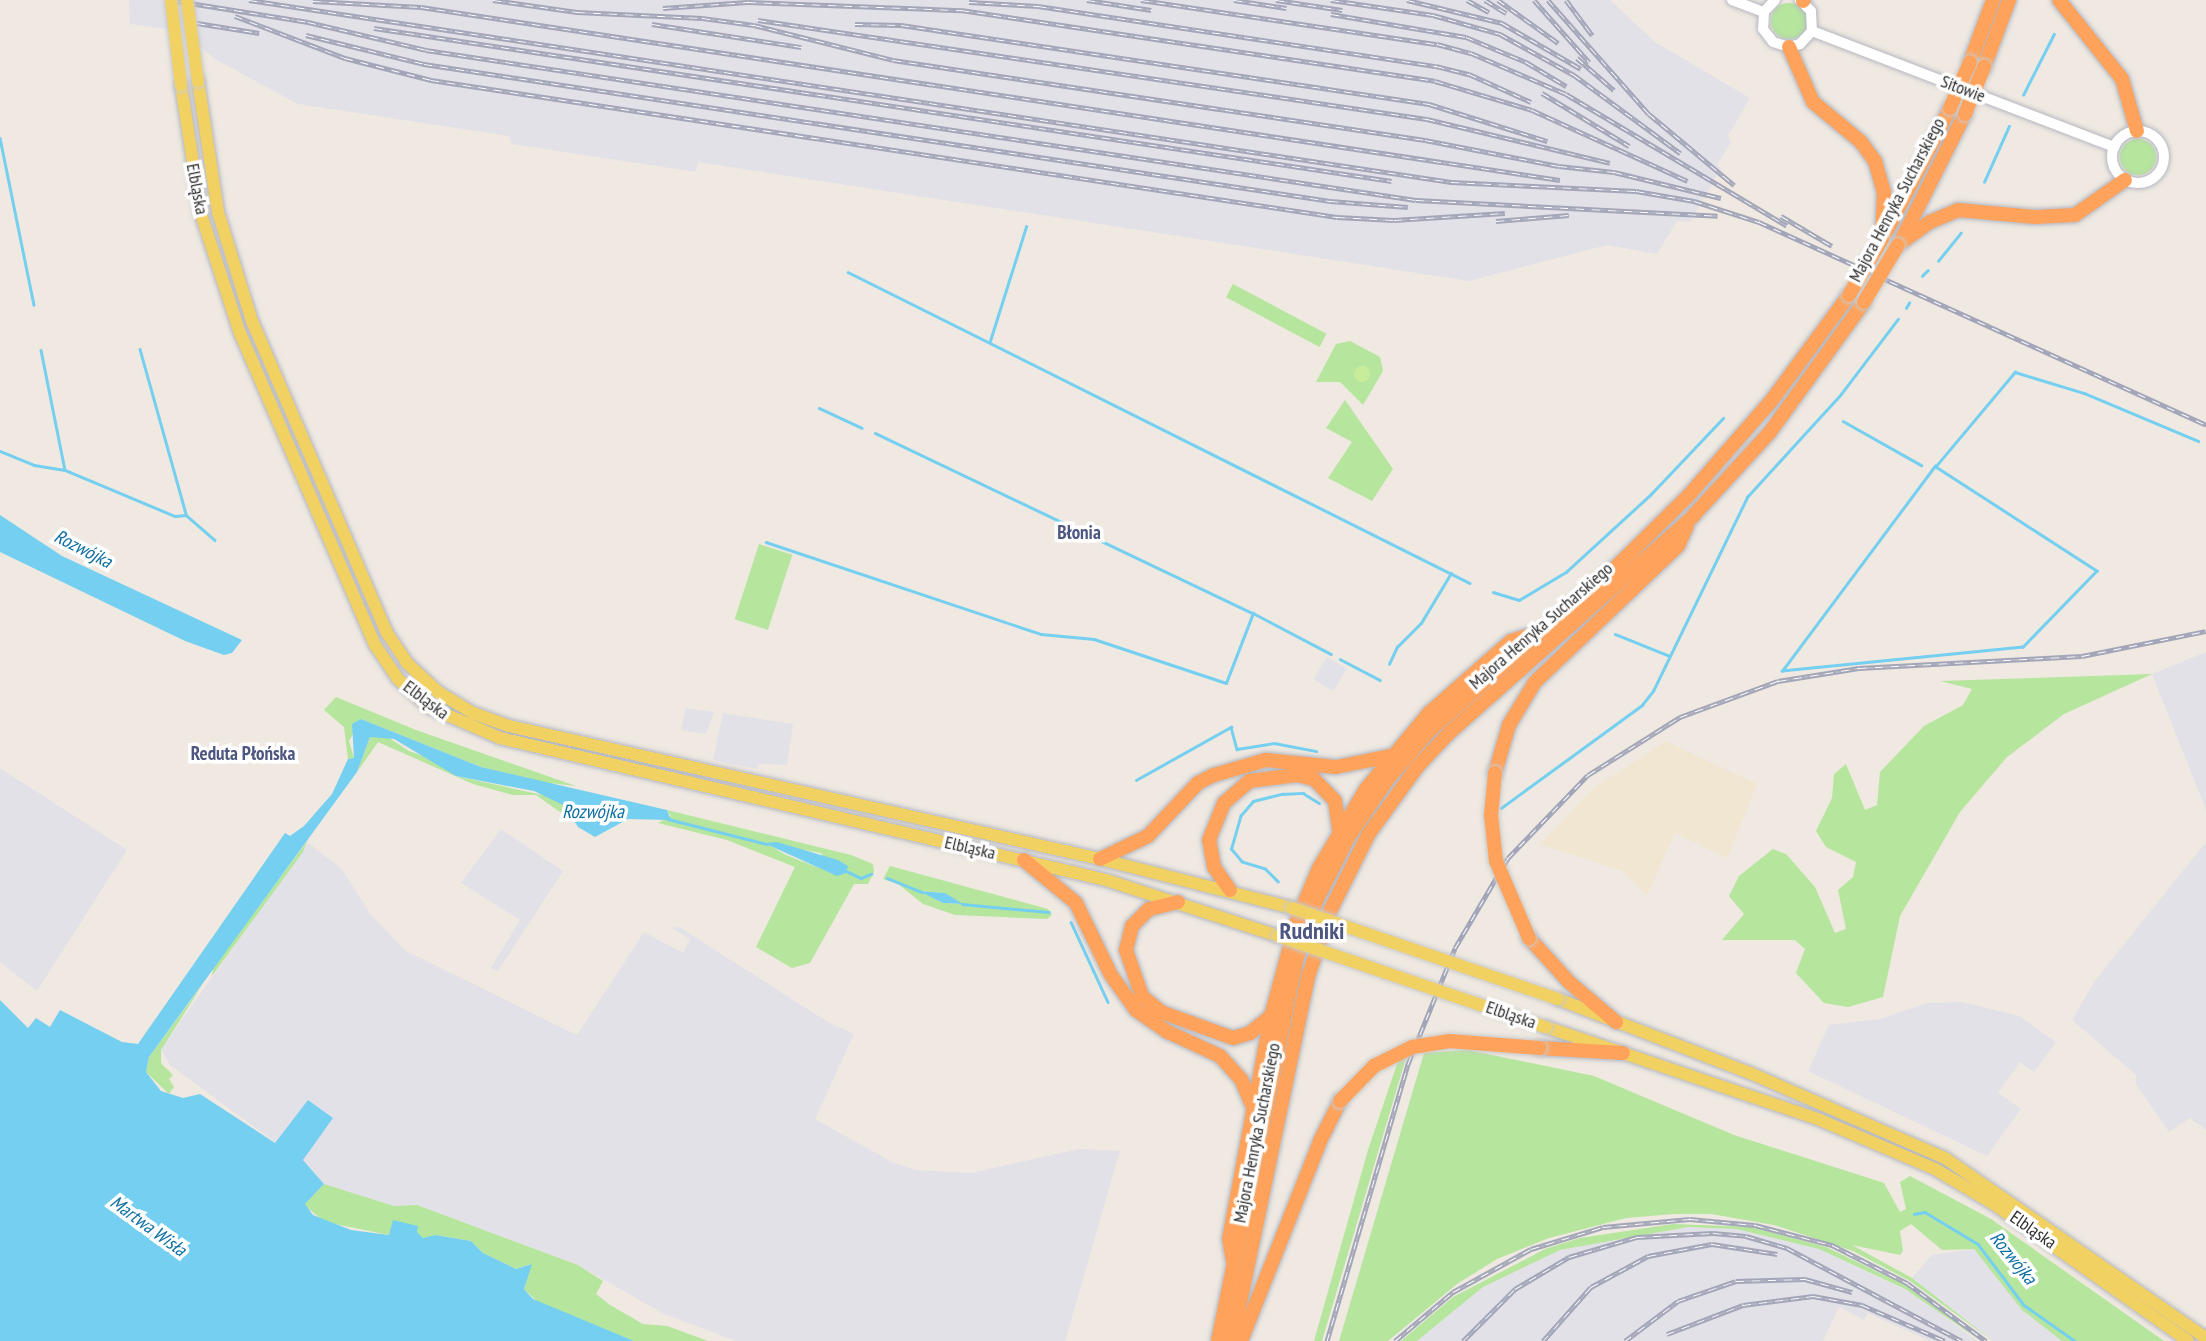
<!DOCTYPE html>
<html>
<head>
<meta charset="utf-8">
<style>
	body { margin:0 }
	#map { position:relative; width:2206px; height:1341px; overflow:hidden; background:#efe9e1; font-family:"PT Sans Narrow",sans-serif }
	div>[style] { position:absolute }
	.industrial>* { inset:0; background:#e3e1e8; transform-origin:0 0 }
	.education>* { inset:0; background:#f0e6d1 }
	.green>* { inset:0; background:#b6e59e; transform-origin:0 0 }
	.round { border-radius:50% }
	.pitch>* { inset:0; background:#c9ec9a }
	.water>* { inset:0; background:#75cff0 }
	.stream>* { height:2.5px; margin:-1.25px; padding:0 1.25px; transform-origin:1.25px; border-radius:1.25px; background:#75cff0 }
	.roads { filter:drop-shadow(0 0 2px #b4b7c1) drop-shadow(0 0 2px #b4b7c1) }
	.minor>* { height:10px; margin:-5px; padding:0 5px; transform-origin:5px; border-radius:5px; background:#fff }
	.minor>.ring { margin:-5px; padding:0; box-sizing:content-box; background:none; border:10px solid #fff; border-radius:50% }
	.major>* { height:12px; margin:-6px; padding:0 6px; transform-origin:6px; border-radius:6px; background:#f2d163 }
	.highway>* { height:14px; margin:-7px; padding:0 7px; transform-origin:7px; border-radius:7px; background:#ffa35c }
	.rail>* { height:5px; margin-top:-2.5px; transform-origin:0; background:repeating-linear-gradient(90deg,#fff 0 8px,#a3a6b8 0 16px); box-sizing:border-box; border-block:2px solid #a3a6b8 }
	.bridges { filter:drop-shadow(0 0 2px #c9c9c9) drop-shadow(0 0 2px #c9c9c9) }
	.major-bridge>* { height:12px; margin:-6px; padding:0 6px; transform-origin:6px; border-radius:6px; background:#f2d163 }
	.highway-bridge>* { height:14px; margin:-7px; padding:0 7px; transform-origin:7px; border-radius:7px; background:#ffa35c }
	span { translate:-50% -50%; white-space:nowrap; text-align:center; line-height:1.15; -webkit-text-stroke:7px #fff; paint-order:stroke }
	.street-label { font-size:18px; color:#2e2e2e }
	.neighbourhood-label { font-size:19px; color:#4d5680; font-weight:700 }
	.water-label { font-size:19px; color:#0d6fa3; font-style:italic }
	.district-label { font-size:24px; color:#4d5680; font-weight:700 }
</style>
</head>
<body>
<div id="map">
	<div class="industrial">
		<div style="clip-path:polygon(129px 0,1610px 0,1655px 42px,1750px 98px,1728px 136px,1731px 142px,1717px 165px,1721px 168px,1690px 222px,1677px 221px,1657px 254px,1607px 245px,1469px 281px,698px 162px,696px 172px,512px 144px,509px 136px,298px 104px,215px 59px,181px 31px,130px 24px)"></div>
		<div style="clip-path:polygon(2206px 652px,2206px 810px,2152px 674px)"></div>
		<div style="left:1327px;top:657px;width:23px;height:26px;rotate:31deg"></div>
		<div style="clip-path:polygon(686px 708px,714px 712px,706px 734px,681px 730px)"></div>
		<div style="clip-path:polygon(723px 713px,793px 724px,787px 765px,759px 764px,757px 769px,713px 760px)"></div>
		<div style="clip-path:polygon(0 768px,127px 850px,37px 991px,0 962px)"></div>
		<div style="clip-path:polygon(501px 829px,563px 871px,498px 971px,491px 968px,520px 920px,461px 883px)"></div>
		<div style="clip-path:polygon(2206px 842px,2206px 1130px,2190px 1118px,2169px 1132px,2136px 1084px,2136px 1075px,2072px 1020px,2094px 982px)"></div>
		<div style="clip-path:polygon(308px 843px,342px 869px,371px 915px,406px 951px,577px 1035px,644px 932px,683px 953px,690px 939px,672px 928px,679px 927px,828px 1022px,854px 1034px,815px 1119px,892px 1162px,915px 1170px,971px 1173px,1079px 1149px,1120px 1151px,1065px 1341px,736px 1341px,664px 1314px,578px 1265px,417px 1205px,394px 1206px,324px 1184px,303px 1160px,332px 1118px,308px 1100px,276px 1143px,170px 1065px,161px 1049px)"></div>
		<div style="clip-path:polygon(1962px 1002px,2019px 1016px,2056px 1042px,2034px 1072px,2020px 1062px,1998px 1093px,2021px 1109px,1987px 1156px,1808px 1071px,1829px 1025px,1880px 1019px,1927px 1003px)"></div>
		<div style="clip-path:polygon(1688px 1227px,1736px 1229px,1819px 1249px,1916px 1295px,1977px 1341px,1930px 1341px,1868px 1313px,1864px 1320px,1839px 1307px,1823px 1341px,1417px 1341px,1483px 1287px,1560px 1250px)"></div>
		<div style="clip-path:polygon(1974px 1249px,2022px 1310px,2062px 1341px,1993px 1341px,1912px 1278px,1932px 1255px)"></div>
	</div>
	<div class="education">
		<div style="clip-path:polygon(1666px 741px,1757px 784px,1727px 858px,1675px 833px,1647px 895px,1622px 871px,1540px 844px,1595px 787px)"></div>
	</div>
	<div class="green">
		<div class="round" style="left:1771px;top:3px;width:36px;height:36px"></div>
		<div class="round" style="left:2120px;top:139px;width:36px;height:36px"></div>
		<div style="left:1233px;top:284px;width:106px;height:15px;rotate:28deg"></div>
		<div style="clip-path:polygon(1350px 341px,1380px 357px,1383px 371px,1363px 405px,1340px 382px,1316px 382px,1336px 344px)"></div>
		<div style="clip-path:polygon(1345px 400px,1393px 469px,1372px 501px,1328px 478px,1352px 442px,1326px 428px)"></div>
		<div style="left:759px;top:544px;width:35px;height:79px;rotate:18deg"></div>
		<div style="clip-path:polygon(2152px 674px,2064px 714px,2007px 757px,1960px 812px,1900px 916px,1883px 997px,1848px 1007px,1824px 1003px,1796px 973px,1805px 949px,1795px 940px,1722px 940px,1744px 914px,1729px 896px,1739px 876px,1773px 849px,1786px 854px,1815px 887px,1835px 933px,1846px 929px,1838px 890px,1853px 877px,1856px 862px,1826px 847px,1816px 831px,1832px 798px,1834px 774px,1846px 764px,1865px 810px,1877px 805px,1880px 772px,1924px 726px,1963px 705px,1972px 689px,1940px 681px)"></div>
		<div style="clip-path:polygon(336px 697px,416px 730px,576px 786px,540px 782px,481px 767px,361px 719px,349px 741px,354px 758px,348px 759px,344px 727px,324px 710px)"></div>
		<div style="clip-path:polygon(386px 736px,409px 751px,435px 760px,456px 776px,547px 796px,565px 806px,574px 822px,536px 795px,513px 795px,473px 784px,378px 742px,357px 772px,370px 737px)"></div>
		<div style="clip-path:polygon(evenodd,667px 810px,851px 855px,873px 864px,874px 872px,868px 884px,854px 884px,810px 963px,792px 968px,756px 947px,795px 867px,727px 840px,658px 823px,671px 816px,667px 810px,766px 843px,821px 853px,837px 875px,786px 855px,766px 843px)"></div>
		<div style="clip-path:polygon(308px 840px,303px 852px,212px 976px,213px 968px)"></div>
		<div style="clip-path:polygon(evenodd,890px 866px,1048px 909px,1052px 915px,1047px 919px,955px 915px,923px 904px,898px 884px,883px 879px,890px 866px,921px 891px,945px 893px,961px 904px,943px 903px,921px 891px)"></div>
		<div style="clip-path:polygon(203px 984px,161px 1050px,161px 1063px,173px 1075px,169px 1079px,174px 1087px,169px 1094px,146px 1072px,149px 1057px)"></div>
		<div style="clip-path:polygon(1468px 1050px,1594px 1076px,1734px 1135px,1884px 1183px,1900px 1212px,1906px 1209px,1900px 1182px,1910px 1176px,1991px 1219px,2164px 1341px,2062px 1341px,2022px 1310px,1974px 1249px,1942px 1250px,1911px 1224px,1900px 1231px,1903px 1251px,1900px 1255px,1852px 1245px,1912px 1278px,1993px 1341px,1910px 1281px,1853px 1251px,1774px 1225px,1711px 1214px,1674px 1214px,1626px 1218px,1549px 1238px,1497px 1259px,1457px 1284px,1388px 1341px,1339px 1341px,1424px 1053px)"></div>
		<div style="clip-path:polygon(1406px 1058px,1322px 1341px,1314px 1341px,1368px 1150px,1398px 1061px)"></div>
		<div style="clip-path:polygon(324px 1184px,394px 1206px,417px 1205px,578px 1265px,603px 1281px,596px 1294px,610px 1305px,643px 1324px,667px 1326px,708px 1341px,634px 1341px,539px 1303px,524px 1289px,531px 1264px,516px 1269px,483px 1253px,471px 1241px,435px 1235px,423px 1238px,394px 1220px,389px 1235px,325px 1222px,304px 1205px)"></div>
		<div style="clip-path:polygon(1673px 1224px,1752px 1227px,1826px 1247px,1907px 1286px,1981px 1341px,1905px 1289px,1819px 1249px,1736px 1229px,1688px 1227px,1560px 1250px,1483px 1287px,1417px 1341px,1401px 1341px,1453px 1297px,1545px 1249px,1580px 1238px)"></div>
	</div>
	<div class="pitch">
		<div class="round" style="left:1354px;top:366px;width:16px;height:16px"></div>
	</div>
	<div class="water">
		<div style="clip-path:polygon(0 515px,62px 556px,242px 640px,232px 653px,224px 655px,185px 641px,0 552px)"></div>
		<div style="clip-path:polygon(361px 719px,481px 767px,667px 810px,671px 820px,628px 819px,595px 837px,578px 827px,565px 806px,534px 791px,456px 776px,394px 739px,370px 737px,357px 772px,149px 1057px,146px 1072px,161px 1091px,183px 1098px,200px 1094px,275px 1143px,308px 1100px,333px 1118px,303px 1160px,324px 1184px,305px 1204px,313px 1215px,351px 1230px,389px 1235px,393px 1220px,418px 1226px,417px 1232px,423px 1238px,435px 1235px,471px 1241px,483px 1253px,516px 1269px,532px 1264px,524px 1289px,533px 1299px,634px 1341px,0 1341px,0 1000px,28px 1028px,36px 1018px,50px 1027px,60px 1010px,122px 1042px,138px 1044px,285px 833px,290px 836px,304px 826px,332px 794px,348px 759px,354px 758px,352px 724px)"></div>
		<div style="clip-path:polygon(777px 842px,838px 860px,848px 866px,846px 873px,837px 876px,764px 843px)"></div>
		<div style="clip-path:polygon(919px 891px,945px 893px,963px 904px,943px 903px)"></div>
	</div>
	<div class="stream">
		<div style="left:2023px;top:95px;width:68px;rotate:-63.1deg"></div>
		<div style="left:0;top:138px;width:170px;rotate:78.5deg"></div>
		<div style="left:1984px;top:182px;width:61px;rotate:-65.9deg"></div>
		<div style="left:1938px;top:261px;width:36px;rotate:-51deg"></div>
		<div style="left:848px;top:272px;width:695px;rotate:26.57deg"></div>
		<div style="left:1922px;top:276px;width:8px;rotate:-45deg"></div>
		<div style="left:1906px;top:308px;width:6px;rotate:-59deg"></div>
		<div style="left:990px;top:341px;width:120px;rotate:-72.5deg"></div>
		<div style="left:140px;top:349px;width:171px;rotate:74.4deg"></div>
		<div style="left:41px;top:350px;width:122px;rotate:78.7deg"></div>
		<div style="left:819px;top:408px;width:47px;rotate:24.9deg"></div>
		<div style="left:1843px;top:421px;width:90px;rotate:29.4deg"></div>
		<div style="left:875px;top:433px;width:419px;rotate:25.5deg"></div>
		<div style="left:1253px;top:613px;width:88px;rotate:27.7deg"></div>
		<div style="left:0;top:451px;width:37px;rotate:22deg"></div>
		<div style="left:34px;top:465px;width:31px;rotate:9deg"></div>
		<div style="left:65px;top:470px;width:119px;rotate:22.7deg"></div>
		<div style="left:175px;top:516px;width:11px;rotate:-5deg"></div>
		<div style="left:186px;top:515px;width:38px;rotate:41deg"></div>
		<div style="left:1935px;top:466px;width:193px;rotate:32.9deg"></div>
		<div style="left:2097px;top:571px;width:106px;rotate:134.2deg"></div>
		<div style="left:2023px;top:647px;width:242px;rotate:174.3deg"></div>
		<div style="left:1782px;top:671px;width:256px;rotate:-53.3deg"></div>
		<div style="left:1936px;top:466px;width:123px;rotate:-50deg"></div>
		<div style="left:2015px;top:372px;width:72px;rotate:16.9deg"></div>
		<div style="left:2084px;top:393px;width:124px;rotate:22.8deg"></div>
		<div style="left:766px;top:542px;width:290px;rotate:18.5deg"></div>
		<div style="left:1041px;top:634px;width:53px;rotate:5.4deg"></div>
		<div style="left:1094px;top:639px;width:139px;rotate:18.4deg"></div>
		<div style="left:1226px;top:683px;width:75px;rotate:-68.9deg"></div>
		<div style="left:1493px;top:592px;width:27px;rotate:17deg"></div>
		<div style="left:1519px;top:600px;width:55px;rotate:-30.8deg"></div>
		<div style="left:1566px;top:572px;width:114px;rotate:-42.5deg"></div>
		<div style="left:1650px;top:495px;width:106px;rotate:-46.5deg"></div>
		<div style="left:1615px;top:634px;width:59px;rotate:21.8deg"></div>
		<div style="left:1340px;top:659px;width:45px;rotate:27.7deg"></div>
		<div style="left:1389px;top:664px;width:19px;rotate:-65deg"></div>
		<div style="left:1397px;top:647px;width:34px;rotate:-45deg"></div>
		<div style="left:1421px;top:623px;width:58px;rotate:-59deg"></div>
		<div style="left:1136px;top:780px;width:109px;rotate:-29.2deg"></div>
		<div style="left:1231px;top:727px;width:23px;rotate:75deg"></div>
		<div style="left:1237px;top:749px;width:37px;rotate:-9deg"></div>
		<div style="left:1274px;top:743px;width:43px;rotate:10.8deg"></div>
		<div style="left:1501px;top:808px;width:175px;rotate:-36.1deg"></div>
		<div style="left:1642px;top:705px;width:18px;rotate:-52deg"></div>
		<div style="left:1653px;top:691px;width:216px;rotate:-64.1deg"></div>
		<div style="left:1747px;top:497px;width:139px;rotate:-47.6deg"></div>
		<div style="left:1841px;top:394px;width:94px;rotate:-52.8deg"></div>
		<div style="left:668px;top:819px;width:102px;rotate:14.2deg"></div>
		<div style="left:846px;top:871px;width:17px;rotate:25deg"></div>
		<div style="left:861px;top:878px;width:11px;rotate:-22deg"></div>
		<div style="left:887px;top:878px;width:38px;rotate:22deg"></div>
		<div style="left:1278px;top:882px;width:18px;rotate:-135deg"></div>
		<div style="left:1265px;top:869px;width:24px;rotate:-163deg"></div>
		<div style="left:1242px;top:862px;width:17px;rotate:-130deg"></div>
		<div style="left:1231px;top:849px;width:35px;rotate:-74deg"></div>
		<div style="left:1241px;top:815px;width:18px;rotate:-49deg"></div>
		<div style="left:1253px;top:801px;width:30px;rotate:-14deg"></div>
		<div style="left:1282px;top:794px;width:21px;rotate:-3deg"></div>
		<div style="left:1303px;top:793px;width:19px;rotate:32deg"></div>
		<div style="left:962px;top:904px;width:87px;rotate:5.3deg"></div>
		<div style="left:1071px;top:922px;width:88px;rotate:65.2deg"></div>
		<div style="left:1914px;top:1214px;width:11px;rotate:-10deg"></div>
		<div style="left:1925px;top:1212px;width:62px;rotate:31.1deg"></div>
		<div style="left:1978px;top:1244px;width:76px;rotate:53deg"></div>
		<div style="left:2024px;top:1305px;width:62px;rotate:35.2deg"></div>
	</div>
	<div class="roads">
		<div class="minor">
			<div style="left:1732px;top:0;width:34px;rotate:21deg"></div>
			<div style="left:1775px;top:0;width:16px;rotate:133deg"></div>
			<div style="left:1764px;top:12px;width:17px;rotate:93deg"></div>
			<div style="left:1763px;top:29px;width:16px;rotate:52deg"></div>
			<div style="left:1773px;top:42px;width:17px;rotate:17deg"></div>
			<div style="left:1789px;top:47px;width:11px;rotate:-15deg"></div>
			<div style="left:1800px;top:44px;width:18px;rotate:-47deg"></div>
			<div style="left:1812px;top:31px;width:20px;rotate:-93deg"></div>
			<div style="left:1811px;top:11px;width:16px;rotate:-135deg"></div>
			<div style="left:1812px;top:31px;width:324px;rotate:21deg"></div>
			<div class="ring" style="left:2112px;top:131px;width:42px;height:42px"></div>
		</div>
		<div class="major">
			<div style="left:198px;top:81px;width:133px;rotate:81.3deg"></div>
			<div style="left:218px;top:212px;width:114px;rotate:72.7deg"></div>
			<div style="left:252px;top:321px;width:340px;rotate:66.6deg"></div>
			<div style="left:387px;top:633px;width:36px;rotate:56deg"></div>
			<div style="left:407px;top:663px;width:42px;rotate:43.1deg"></div>
			<div style="left:438px;top:692px;width:41px;rotate:31deg"></div>
			<div style="left:473px;top:713px;width:38px;rotate:20deg"></div>
			<div style="left:509px;top:726px;width:606px;rotate:12.68deg"></div>
			<div style="left:1100px;top:859px;width:198px;rotate:14.3deg"></div>
			<div style="left:181px;top:85px;width:131px;rotate:81.2deg"></div>
			<div style="left:201px;top:214px;width:125px;rotate:71.9deg"></div>
			<div style="left:240px;top:333px;width:340px;rotate:66.6deg"></div>
			<div style="left:375px;top:645px;width:41px;rotate:55.9deg"></div>
			<div style="left:398px;top:679px;width:42px;rotate:42.1deg"></div>
			<div style="left:429px;top:707px;width:77px;rotate:23.6deg"></div>
			<div style="left:500px;top:738px;width:622px;rotate:13.19deg"></div>
			<div style="left:1106px;top:880px;width:181px;rotate:18deg"></div>
			<div style="left:1558px;top:999px;width:206px;rotate:21.1deg"></div>
			<div style="left:1750px;top:1073px;width:213px;rotate:23.6deg"></div>
			<div style="left:1945px;top:1158px;width:317px;rotate:34.6deg"></div>
			<div style="left:1546px;top:1027px;width:289px;rotate:18.7deg"></div>
			<div style="left:1820px;top:1120px;width:125px;rotate:23.1deg"></div>
			<div style="left:1935px;top:1169px;width:69px;rotate:30.7deg"></div>
			<div style="left:1994px;top:1204px;width:237px;rotate:35.2deg"></div>
		</div>
		<div class="highway">
			<div style="left:2059px;top:0;width:101px;rotate:51.4deg"></div>
			<div style="left:2122px;top:79px;width:54px;rotate:73.9deg"></div>
			<div style="left:1803px;top:1px;width:1px;rotate:-45deg"></div>
			<div style="left:1789px;top:47px;width:60px;rotate:66.4deg"></div>
			<div style="left:1813px;top:102px;width:62px;rotate:39.8deg"></div>
			<div style="left:1861px;top:142px;width:24px;rotate:54deg"></div>
			<div style="left:1875px;top:161px;width:32px;rotate:74deg"></div>
			<div style="left:1884px;top:192px;width:47px;rotate:92.4deg"></div>
			<div style="left:1970px;top:62px;width:66px;rotate:-69.6deg"></div>
			<div style="left:1984px;top:67px;width:72px;rotate:-69.5deg"></div>
			<div style="left:1883px;top:238px;width:146px;rotate:-62.7deg"></div>
			<div style="left:1901px;top:241px;width:142px;rotate:-63.3deg"></div>
			<div style="left:1898px;top:245px;width:39px;rotate:-36deg"></div>
			<div style="left:1930px;top:222px;width:30px;rotate:-23deg"></div>
			<div style="left:1958px;top:210px;width:77px;rotate:5.2deg"></div>
			<div style="left:2035px;top:217px;width:40px;rotate:-2.9deg"></div>
			<div style="left:2075px;top:215px;width:61px;rotate:-35deg"></div>
			<div style="left:1495px;top:773px;width:50px;rotate:-73.7deg"></div>
			<div style="left:1509px;top:725px;width:50px;rotate:-58.8deg"></div>
			<div style="left:1535px;top:682px;width:197px;rotate:-43.6deg"></div>
			<div style="left:1678px;top:546px;width:22px;rotate:-66deg"></div>
			<div style="left:1100px;top:859px;width:53px;rotate:-25.6deg"></div>
			<div style="left:1148px;top:836px;width:73px;rotate:-46.7deg"></div>
			<div style="left:1198px;top:783px;width:18px;rotate:-27deg"></div>
			<div style="left:1214px;top:775px;width:54px;rotate:-16.1deg"></div>
			<div style="left:1266px;top:760px;width:70px;rotate:5.7deg"></div>
			<div style="left:1336px;top:767px;width:55px;rotate:-11.5deg"></div>
			<div style="left:1024px;top:860px;width:67px;rotate:39.6deg"></div>
			<div style="left:1076px;top:903px;width:80px;rotate:64.1deg"></div>
			<div style="left:1111px;top:975px;width:43px;rotate:54.5deg"></div>
			<div style="left:1136px;top:1010px;width:39px;rotate:35deg"></div>
			<div style="left:1168px;top:1032px;width:57px;rotate:24.8deg"></div>
			<div style="left:1220px;top:1056px;width:31px;rotate:48deg"></div>
			<div style="left:1241px;top:1079px;width:34px;rotate:67deg"></div>
			<div style="left:1230px;top:890px;width:28px;rotate:-125deg"></div>
			<div style="left:1214px;top:867px;width:27px;rotate:-100deg"></div>
			<div style="left:1209px;top:840px;width:40px;rotate:-68deg"></div>
			<div style="left:1224px;top:803px;width:33px;rotate:-41deg"></div>
			<div style="left:1249px;top:781px;width:48px;rotate:-7.1deg"></div>
			<div style="left:1297px;top:775px;width:17px;rotate:13deg"></div>
			<div style="left:1314px;top:779px;width:30px;rotate:46deg"></div>
			<div style="left:1335px;top:801px;width:30px;rotate:82deg"></div>
			<div style="left:1178px;top:902px;width:30px;rotate:166deg"></div>
			<div style="left:1149px;top:909px;width:24px;rotate:135deg"></div>
			<div style="left:1132px;top:926px;width:25px;rotate:104deg"></div>
			<div style="left:1126px;top:950px;width:49px;rotate:70.8deg"></div>
			<div style="left:1142px;top:996px;width:25px;rotate:40deg"></div>
			<div style="left:1161px;top:1012px;width:77px;rotate:19.9deg"></div>
			<div style="left:1233px;top:1038px;width:18px;rotate:-16deg"></div>
			<div style="left:1250px;top:1033px;width:27px;rotate:-39deg"></div>
			<div style="left:1529px;top:938px;width:59px;rotate:47.7deg"></div>
			<div style="left:1569px;top:982px;width:62px;rotate:40.4deg"></div>
			<div style="left:1540px;top:1048px;width:83px;rotate:3.4deg"></div>
			<div style="left:1233px;top:1261px;width:22px;rotate:-100deg"></div>
			<div style="left:1229px;top:1239px;width:227px;rotate:-79.3deg"></div>
			<div style="left:1271px;top:1016px;width:99px;rotate:-74.8deg"></div>
			<div style="left:1297px;top:920px;width:56px;rotate:-67.1deg"></div>
			<div style="left:1319px;top:868px;width:92px;rotate:-59.3deg"></div>
			<div style="left:1366px;top:789px;width:99px;rotate:-50.3deg"></div>
			<div style="left:1429px;top:713px;width:109px;rotate:-41.3deg"></div>
			<div style="left:1511px;top:641px;width:24px;rotate:-17deg"></div>
			<div style="left:1218px;top:1341px;width:389px;rotate:-78.4deg"></div>
			<div style="left:1296px;top:960px;width:62px;rotate:-71.3deg"></div>
			<div style="left:1316px;top:901px;width:73px;rotate:-63.1deg"></div>
			<div style="left:1349px;top:836px;width:68px;rotate:-55.8deg"></div>
			<div style="left:1387px;top:780px;width:65px;rotate:-49.4deg"></div>
			<div style="left:1429px;top:731px;width:253px;rotate:-41.3deg"></div>
			<div style="left:1619px;top:564px;width:98px;rotate:-44.6deg"></div>
			<div style="left:1689px;top:495px;width:126px;rotate:-48.9deg"></div>
			<div style="left:1772px;top:400px;width:130px;rotate:-53.7deg"></div>
			<div style="left:1232px;top:1341px;width:375px;rotate:-78.2deg"></div>
			<div style="left:1309px;top:974px;width:66px;rotate:-71.6deg"></div>
			<div style="left:1330px;top:911px;width:85px;rotate:-63.4deg"></div>
			<div style="left:1368px;top:835px;width:84px;rotate:-54.2deg"></div>
			<div style="left:1417px;top:767px;width:47px;rotate:-46.7deg"></div>
			<div style="left:1449px;top:733px;width:327px;rotate:-41.6deg"></div>
			<div style="left:1693px;top:516px;width:114px;rotate:-47.5deg"></div>
			<div style="left:1770px;top:432px;width:160px;rotate:-54.1deg"></div>
			<div style="left:1241px;top:1341px;width:215px;rotate:-68.4deg"></div>
			<div style="left:1320px;top:1141px;width:45px;rotate:-63.4deg"></div>
		</div>
	</div>
	<div class="rail">
		<div style="left:171px;top:0;width:139px;rotate:9.1deg"></div>
		<div style="left:308px;top:22px;width:121px;rotate:13.3deg"></div>
		<div style="left:426px;top:50px;width:1001px;rotate:8.62deg"></div>
		<div style="left:1416px;top:200px;width:302px;rotate:3deg"></div>
		<div style="left:249px;top:0;width:1216px;rotate:8.61deg"></div>
		<div style="left:1451px;top:182px;width:185px;rotate:2.8deg"></div>
		<div style="left:1636px;top:191px;width:59px;rotate:9.8deg"></div>
		<div style="left:1694px;top:201px;width:68px;rotate:17.9deg"></div>
		<div style="left:1759px;top:222px;width:491px;rotate:24.4deg"></div>
		<div style="left:493px;top:0;width:85px;rotate:8.1deg"></div>
		<div style="left:577px;top:12px;width:125px;rotate:2.7deg"></div>
		<div style="left:702px;top:18px;width:52px;rotate:7.7deg"></div>
		<div style="left:754px;top:25px;width:143px;rotate:14.1deg"></div>
		<div style="left:893px;top:60px;width:538px;rotate:8.55deg"></div>
		<div style="left:1425px;top:140px;width:136px;rotate:11deg"></div>
		<div style="left:1559px;top:166px;width:55px;rotate:6.2deg"></div>
		<div style="left:1614px;top:172px;width:110px;rotate:13.7deg"></div>
		<div style="left:1087px;top:0;width:65px;rotate:8.9deg"></div>
		<div style="left:1141px;top:0;width:299px;rotate:8.5deg"></div>
		<div style="left:1437px;top:44px;width:35px;rotate:15deg"></div>
		<div style="left:1471px;top:53px;width:103px;rotate:23.3deg"></div>
		<div style="left:1566px;top:94px;width:257px;rotate:30.8deg"></div>
		<div style="left:1234px;top:0;width:53px;rotate:8.7deg"></div>
		<div style="left:1276px;top:0;width:67px;rotate:8.6deg"></div>
		<div style="left:1331px;top:0;width:103px;rotate:8.4deg"></div>
		<div style="left:1433px;top:15px;width:70px;rotate:15.8deg"></div>
		<div style="left:1500px;top:34px;width:85px;rotate:29deg"></div>
		<div style="left:1574px;top:75px;width:132px;rotate:36.3deg"></div>
		<div style="left:1407px;top:0;width:98px;rotate:13.6deg"></div>
		<div style="left:1502px;top:23px;width:91px;rotate:30.2deg"></div>
		<div style="left:1467px;top:0;width:25px;rotate:29deg"></div>
		<div style="left:1485px;top:0;width:25px;rotate:32deg"></div>
		<div style="left:1498px;top:0;width:74px;rotate:35.6deg"></div>
		<div style="left:1534px;top:0;width:83px;rotate:48.4deg"></div>
		<div style="left:1548px;top:0;width:152px;rotate:48.5deg"></div>
		<div style="left:1649px;top:114px;width:111px;rotate:39.9deg"></div>
		<div style="left:1566px;top:0;width:44px;rotate:53.4deg"></div>
		<div style="left:313px;top:1px;width:108px;rotate:3.2deg"></div>
		<div style="left:421px;top:7px;width:1152px;rotate:8.64deg"></div>
		<div style="left:969px;top:2px;width:69px;rotate:3.3deg"></div>
		<div style="left:1038px;top:6px;width:402px;rotate:8.6deg"></div>
		<div style="left:1436px;top:66px;width:34px;rotate:14deg"></div>
		<div style="left:1469px;top:74px;width:68px;rotate:24.3deg"></div>
		<div style="left:663px;top:8px;width:85px;rotate:-4deg"></div>
		<div style="left:748px;top:2px;width:213px;rotate:2.2deg"></div>
		<div style="left:961px;top:10px;width:479px;rotate:8.5deg"></div>
		<div style="left:1435px;top:81px;width:101px;rotate:16.6deg"></div>
		<div style="left:1532px;top:110px;width:171px;rotate:24.5deg"></div>
		<div style="left:1331px;top:14px;width:137px;rotate:9.7deg"></div>
		<div style="left:1466px;top:37px;width:65px;rotate:22.6deg"></div>
		<div style="left:1526px;top:62px;width:47px;rotate:31deg"></div>
		<div style="left:235px;top:16px;width:118px;rotate:20.9deg"></div>
		<div style="left:345px;top:58px;width:89px;rotate:14.3deg"></div>
		<div style="left:431px;top:80px;width:916px;rotate:8.6deg"></div>
		<div style="left:1337px;top:217px;width:57px;rotate:3deg"></div>
		<div style="left:1394px;top:220px;width:111px;rotate:-3.6deg"></div>
		<div style="left:758px;top:20px;width:676px;rotate:8.42deg"></div>
		<div style="left:1427px;top:119px;width:188px;rotate:13.5deg"></div>
		<div style="left:197px;top:23px;width:63px;rotate:9.2deg"></div>
		<div style="left:652px;top:24px;width:151px;rotate:8.8deg"></div>
		<div style="left:855px;top:24px;width:46px;rotate:1.2deg"></div>
		<div style="left:901px;top:25px;width:534px;rotate:8.51deg"></div>
		<div style="left:1429px;top:104px;width:124px;rotate:17.4deg"></div>
		<div style="left:374px;top:28px;width:1029px;rotate:8.55deg"></div>
		<div style="left:306px;top:35px;width:122px;rotate:13.8deg"></div>
		<div style="left:424px;top:64px;width:916px;rotate:8.6deg"></div>
		<div style="left:1330px;top:201px;width:78px;rotate:4.4deg"></div>
		<div style="left:1577px;top:58px;width:49px;rotate:40.9deg"></div>
		<div style="left:1542px;top:93px;width:102px;rotate:31.3deg"></div>
		<div style="left:1781px;top:216px;width:59px;rotate:30.5deg"></div>
		<div style="left:1496px;top:221px;width:73px;rotate:-4.7deg"></div>
		<div style="left:1667px;top:1334px;width:81px;rotate:-20.9deg"></div>
		<div style="left:1743px;top:1305px;width:71px;rotate:-7.3deg"></div>
		<div style="left:1813px;top:1296px;width:50px;rotate:10.4deg"></div>
		<div style="left:1862px;top:1305px;width:90px;rotate:23.4deg"></div>
		<div style="left:1327px;top:1341px;width:289px;rotate:-73.7deg"></div>
		<div style="left:1408px;top:1064px;width:125px;rotate:-67.9deg"></div>
		<div style="left:1455px;top:948px;width:104px;rotate:-59.5deg"></div>
		<div style="left:1508px;top:858px;width:115px;rotate:-46.1deg"></div>
		<div style="left:1588px;top:775px;width:109px;rotate:-32.2deg"></div>
		<div style="left:1680px;top:717px;width:104px;rotate:-20.2deg"></div>
		<div style="left:1778px;top:681px;width:82px;rotate:-9.1deg"></div>
		<div style="left:1859px;top:668px;width:223px;rotate:-3.1deg"></div>
		<div style="left:2082px;top:656px;width:126px;rotate:-11.4deg"></div>
		<div style="left:1395px;top:1341px;width:76px;rotate:-40.2deg"></div>
		<div style="left:1453px;top:1292px;width:89px;rotate:-28.9deg"></div>
		<div style="left:1531px;top:1249px;width:75px;rotate:-17deg"></div>
		<div style="left:1603px;top:1227px;width:87px;rotate:-5.3deg"></div>
		<div style="left:1690px;top:1219px;width:65px;rotate:5.3deg"></div>
		<div style="left:1755px;top:1225px;width:80px;rotate:14.6deg"></div>
		<div style="left:1832px;top:1245px;width:84px;rotate:26.9deg"></div>
		<div style="left:1907px;top:1283px;width:98px;rotate:36.3deg"></div>
		<div style="left:1463px;top:1341px;width:74px;rotate:-45deg"></div>
		<div style="left:1515px;top:1289px;width:63px;rotate:-30.7deg"></div>
		<div style="left:1569px;top:1257px;width:71px;rotate:-16.4deg"></div>
		<div style="left:1637px;top:1237px;width:76px;rotate:-3deg"></div>
		<div style="left:1713px;top:1233px;width:33px;rotate:5deg"></div>
		<div style="left:1746px;top:1236px;width:43px;rotate:16.3deg"></div>
		<div style="left:1787px;top:1248px;width:198px;rotate:28deg"></div>
		<div style="left:1543px;top:1341px;width:72px;rotate:-48.4deg"></div>
		<div style="left:1591px;top:1287px;width:65px;rotate:-28.5deg"></div>
		<div style="left:1648px;top:1256px;width:65px;rotate:-10.6deg"></div>
		<div style="left:1712px;top:1244px;width:66px;rotate:8.7deg"></div>
		<div style="left:1625px;top:1341px;width:66px;rotate:-37deg"></div>
		<div style="left:1678px;top:1301px;width:61px;rotate:-19deg"></div>
		<div style="left:1736px;top:1281px;width:69px;rotate:-1.7deg"></div>
		<div style="left:1805px;top:1279px;width:49px;rotate:15.5deg"></div>
	</div>
	<div class="bridges">
		<div class="major-bridge">
			<div style="left:171px;top:0;width:86px;rotate:83.3deg"></div>
			<div style="left:187px;top:0;width:82px;rotate:82.3deg"></div>
			<div style="left:1292px;top:908px;width:281px;rotate:18.9deg"></div>
			<div style="left:1278px;top:936px;width:283px;rotate:18.8deg"></div>
		</div>
		<div class="highway-bridge">
			<div style="left:1950px;top:108px;width:50px;rotate:-66.5deg"></div>
			<div style="left:1965px;top:114px;width:51px;rotate:-68deg"></div>
			<div style="left:1849px;top:295px;width:65px;rotate:-59.5deg"></div>
			<div style="left:1864px;top:302px;width:66px;rotate:-59.2deg"></div>
			<div style="left:1495px;top:773px;width:42px;rotate:95.4deg"></div>
			<div style="left:1491px;top:815px;width:46px;rotate:83.8deg"></div>
			<div style="left:1496px;top:861px;width:84px;rotate:66.8deg"></div>
			<div style="left:1340px;top:1101px;width:49px;rotate:-45.8deg"></div>
			<div style="left:1374px;top:1066px;width:42px;rotate:-26.6deg"></div>
			<div style="left:1412px;top:1047px;width:37px;rotate:-9deg"></div>
			<div style="left:1449px;top:1041px;width:91px;rotate:4.4deg"></div>
		</div>
	</div>
	<div class="street-label">
		<span style="left:1963px;top:89px;rotate:21deg">Sitowie</span>
		<span style="left:197px;top:189px;rotate:79deg">Elbląska</span>
		<span style="left:1897px;top:200px;rotate:-62deg">Majora Henryka Sucharskiego</span>
		<span style="left:1541px;top:626px;rotate:-41deg">Majora Henryka Sucharskiego</span>
		<span style="left:426px;top:700px;rotate:37deg">Elbląska</span>
		<span style="left:970px;top:848px;rotate:13deg">Elbląska</span>
		<span style="left:1511px;top:1015px;rotate:19deg">Elbląska</span>
		<span style="left:1257px;top:1133px;rotate:-79deg">Majora Henryka Sucharskiego</span>
		<span style="left:2033px;top:1230px;rotate:35deg">Elbląska</span>
	</div>
	<div class="neighbourhood-label">
		<span style="left:1079px;top:533px">Błonia</span>
		<span style="left:243px;top:754px">Reduta Płońska</span>
	</div>
	<div class="water-label">
		<span style="left:83px;top:549px;rotate:27deg">Rozwójka</span>
		<span style="left:593px;top:812px">Rozwójka</span>
		<span style="left:148px;top:1226px;rotate:36deg">Martwa Wisła</span>
		<span style="left:2013px;top:1258px;rotate:51deg">Rozwójka</span>
	</div>
	<div class="district-label">
		<span style="left:1312px;top:931px">Rudniki</span>
	</div>
</div>
</body>
</html>
